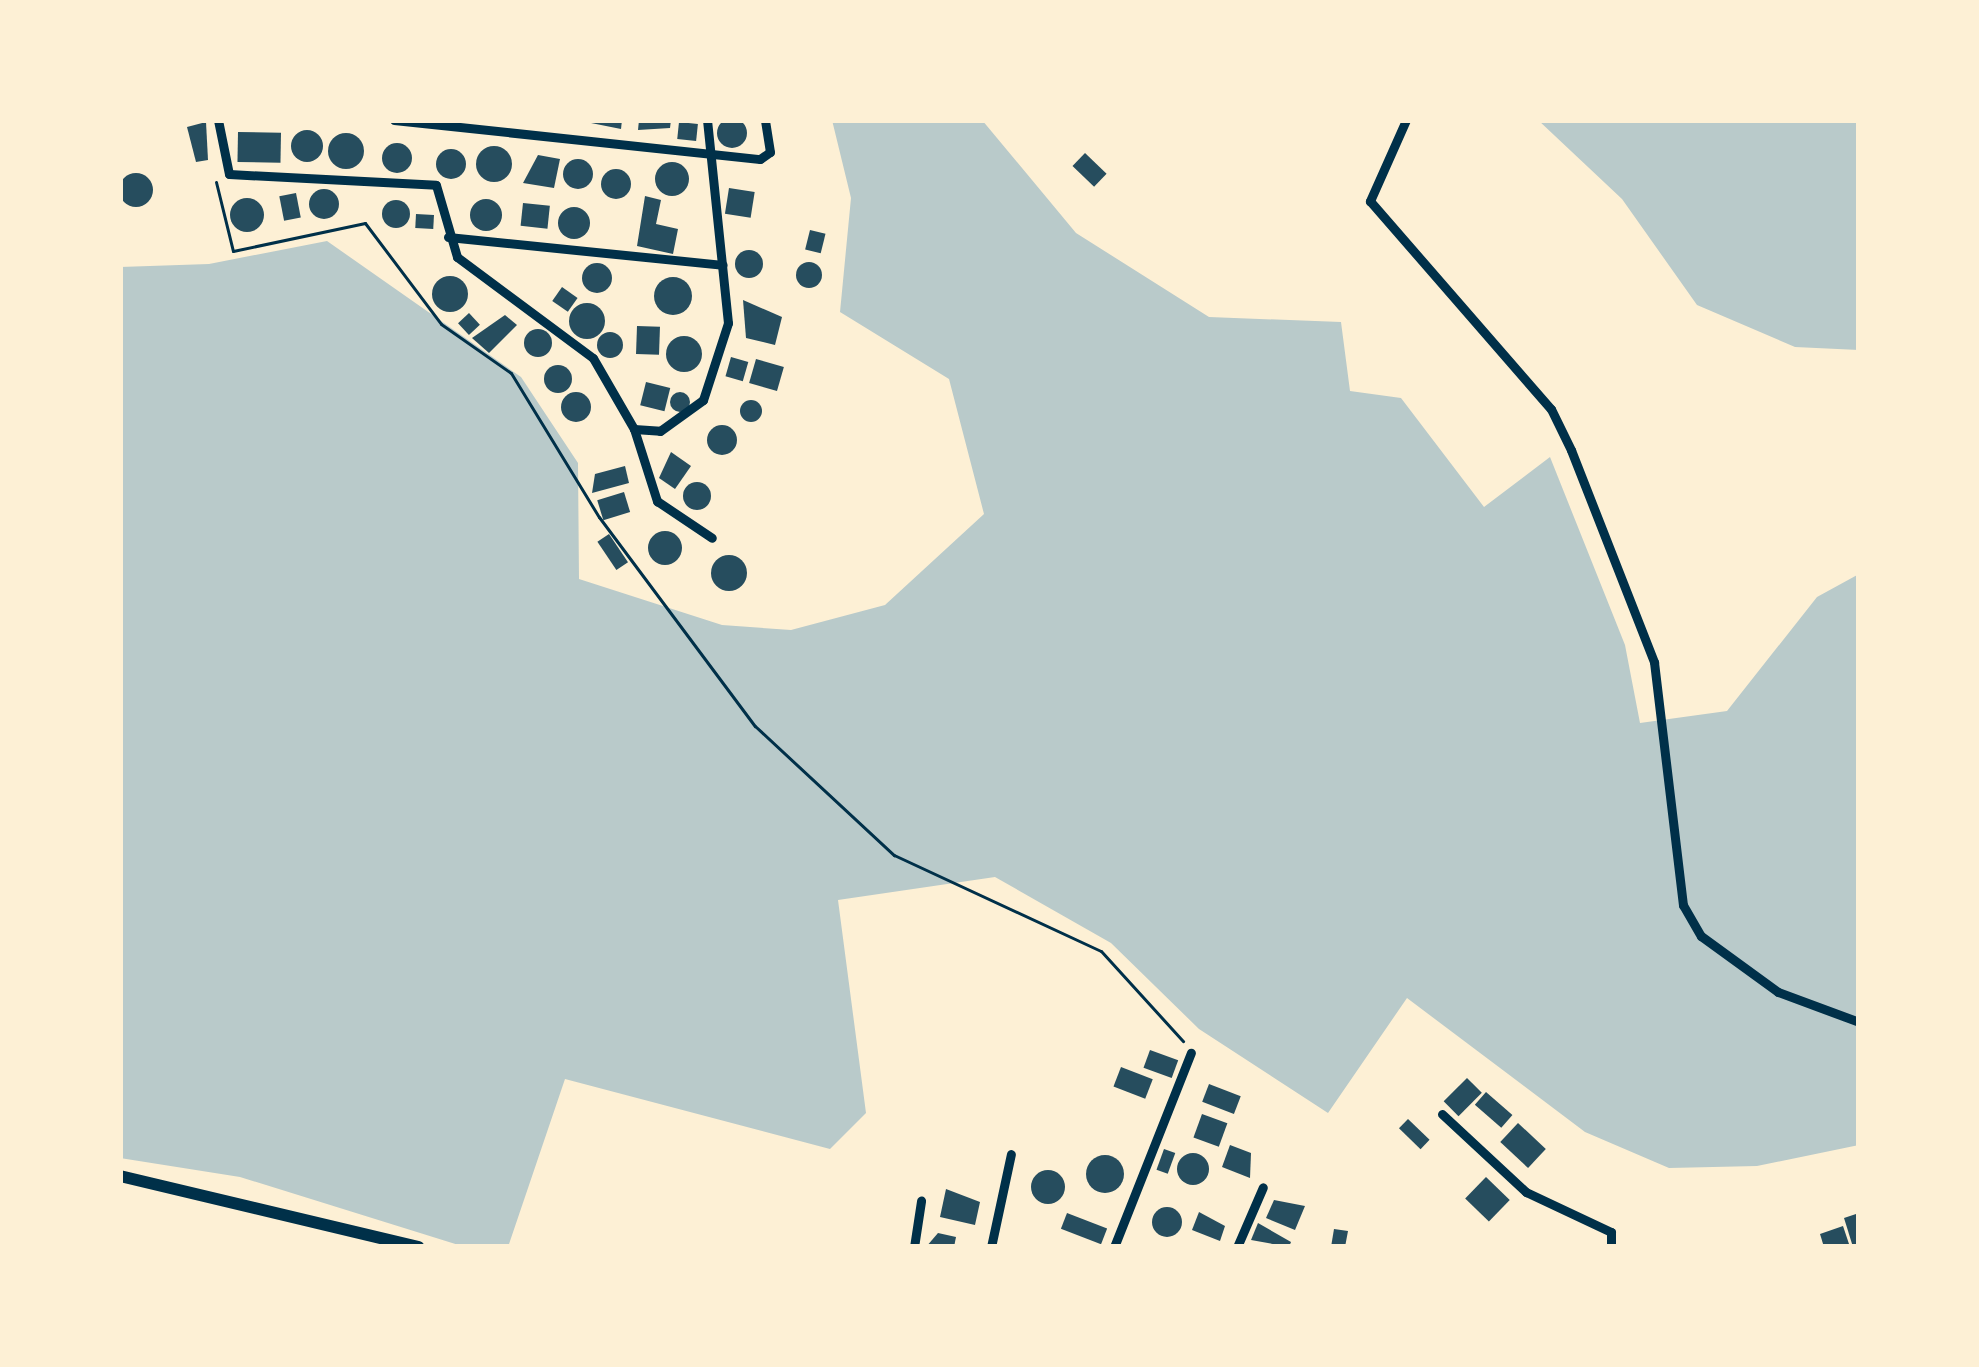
<!DOCTYPE html>
<html>
<head>
<meta charset="utf-8">
<style>
	body { margin:0 }
	#map { position:relative; width:1979px; height:1367px; overflow:hidden; background:#fdf0d5; font-family:"Archivo Narrow",sans-serif }
	div>[style] { position:absolute }
	.green>* { inset:0; background:#b9caca }
	.building>* { inset:0; background:#264d5e; transform-origin:0 0 }
	.round { border-radius:50% }
	.path>* { height:3px; margin:-1.5px; padding:0 1.5px; transform-origin:1.5px; border-radius:1.5px; background:#003049 }
	.minor>* { height:9px; margin:-4.5px; padding:0 4.5px; transform-origin:4.5px; border-radius:4.5px; background:#003049 }
	.tertiary>* { height:12px; margin:-6px; padding:0 6px; transform-origin:6px; border-radius:6px; background:#003049 }
	span { translate:-50% -50%; white-space:nowrap; text-align:center; line-height:1.15; -webkit-text-stroke:9px #fdf0d5; paint-order:stroke }
	.frame { position:absolute; inset:0; border:123px solid #fdf0d5; pointer-events:none }
</style>
</head>
<body>
<div id="map">
	<div class="green">
		<div style="clip-path:polygon(832px 120px,982px 120px,1076px 233px,1209px 317px,1341px 322px,1350px 391px,1401px 398px,1484px 507px,1550px 457px,1625px 645px,1640px 723px,1727px 711px,1817px 597px,1859px 574px,1859px 1145px,1757px 1166px,1669px 1168px,1585px 1132px,1407px 998px,1328px 1113px,1199px 1029px,1111px 943px,995px 877px,838px 900px,866px 1113px,830px 1149px,565px 1079px,508px 1247px,465px 1247px,240px 1177px,120px 1158px,120px 267px,209px 264px,327px 241px,521px 377px,578px 463px,579px 579px,722px 625px,791px 630px,885px 605px,984px 514px,949px 379px,840px 312px,851px 198px)"></div>
		<div style="clip-path:polygon(1538px 120px,1859px 120px,1859px 350px,1795px 347px,1697px 305px,1622px 199px)"></div>
	</div>
	<div class="building">
		<div class="round" style="left:717px;top:118px;width:30px;height:30px"></div>
		<div style="clip-path:polygon(576px 120px,622px 120px,621px 129px)"></div>
		<div style="clip-path:polygon(639px 120px,671px 120px,670px 128px,638px 130px)"></div>
		<div style="clip-path:polygon(206px 122px,208px 160px,196px 162px,187px 127px)"></div>
		<div style="left:679px;top:122px;width:19px;height:17px;rotate:6deg"></div>
		<div class="round" style="left:291px;top:130px;width:32px;height:32px"></div>
		<div style="left:238px;top:132px;width:43px;height:30px;rotate:1deg"></div>
		<div class="round" style="left:328px;top:133px;width:36px;height:36px"></div>
		<div class="round" style="left:382px;top:143px;width:30px;height:30px"></div>
		<div class="round" style="left:476px;top:146px;width:36px;height:36px"></div>
		<div class="round" style="left:436px;top:149px;width:30px;height:30px"></div>
		<div style="left:1085px;top:153px;width:30px;height:18px;rotate:44deg"></div>
		<div style="clip-path:polygon(538px 155px,560px 159px,554px 188px,523px 183px)"></div>
		<div class="round" style="left:563px;top:159px;width:30px;height:30px"></div>
		<div class="round" style="left:655px;top:162px;width:34px;height:34px"></div>
		<div class="round" style="left:601px;top:169px;width:30px;height:30px"></div>
		<div class="round" style="left:119px;top:173px;width:34px;height:34px"></div>
		<div style="left:729px;top:188px;width:26px;height:26px;rotate:9deg"></div>
		<div class="round" style="left:309px;top:189px;width:30px;height:30px"></div>
		<div style="left:296px;top:193px;width:25px;height:17px;rotate:79deg"></div>
		<div style="clip-path:polygon(645px 196px,661px 200px,656px 224px,678px 229px,673px 254px,637px 246px)"></div>
		<div class="round" style="left:230px;top:198px;width:34px;height:34px"></div>
		<div class="round" style="left:470px;top:199px;width:32px;height:32px"></div>
		<div class="round" style="left:382px;top:200px;width:28px;height:28px"></div>
		<div style="left:523px;top:203px;width:27px;height:23px;rotate:6deg"></div>
		<div class="round" style="left:558px;top:207px;width:32px;height:32px"></div>
		<div style="left:416px;top:214px;width:18px;height:14px;rotate:3deg"></div>
		<div style="left:810px;top:230px;width:16px;height:20px;rotate:14deg"></div>
		<div class="round" style="left:735px;top:250px;width:28px;height:28px"></div>
		<div class="round" style="left:796px;top:262px;width:26px;height:26px"></div>
		<div class="round" style="left:582px;top:263px;width:30px;height:30px"></div>
		<div class="round" style="left:432px;top:276px;width:36px;height:36px"></div>
		<div class="round" style="left:654px;top:277px;width:38px;height:38px"></div>
		<div style="left:562px;top:287px;width:19px;height:17px;rotate:35deg"></div>
		<div style="clip-path:polygon(743px 300px,782px 317px,775px 345px,746px 338px)"></div>
		<div class="round" style="left:569px;top:303px;width:36px;height:36px"></div>
		<div style="left:469px;top:313px;width:16px;height:15px;rotate:47deg"></div>
		<div style="clip-path:polygon(505px 315px,517px 325px,489px 353px,472px 338px)"></div>
		<div style="left:637px;top:326px;width:23px;height:28px;rotate:2deg"></div>
		<div class="round" style="left:524px;top:329px;width:28px;height:28px"></div>
		<div class="round" style="left:597px;top:332px;width:26px;height:26px"></div>
		<div class="round" style="left:666px;top:336px;width:36px;height:36px"></div>
		<div style="left:731px;top:357px;width:18px;height:20px;rotate:16deg"></div>
		<div style="left:756px;top:359px;width:29px;height:25px;rotate:16deg"></div>
		<div class="round" style="left:544px;top:365px;width:28px;height:28px"></div>
		<div style="left:646px;top:382px;width:25px;height:24px;rotate:14deg"></div>
		<div class="round" style="left:670px;top:392px;width:20px;height:20px"></div>
		<div class="round" style="left:561px;top:392px;width:30px;height:30px"></div>
		<div class="round" style="left:740px;top:400px;width:22px;height:22px"></div>
		<div class="round" style="left:707px;top:425px;width:30px;height:30px"></div>
		<div style="clip-path:polygon(671px 452px,691px 466px,675px 489px,659px 478px)"></div>
		<div style="clip-path:polygon(625px 466px,629px 483px,592px 493px,595px 474px)"></div>
		<div class="round" style="left:683px;top:482px;width:28px;height:28px"></div>
		<div style="left:624px;top:492px;width:21px;height:28px;rotate:73deg"></div>
		<div class="round" style="left:648px;top:531px;width:34px;height:34px"></div>
		<div style="left:609px;top:534px;width:34px;height:14px;rotate:56deg"></div>
		<div class="round" style="left:711px;top:555px;width:36px;height:36px"></div>
		<div style="left:1150px;top:1050px;width:30px;height:19px;rotate:20deg"></div>
		<div style="left:1121px;top:1067px;width:34px;height:21px;rotate:21deg"></div>
		<div style="left:1467px;top:1078px;width:21px;height:33px;rotate:45deg"></div>
		<div style="left:1209px;top:1084px;width:34px;height:19px;rotate:21deg"></div>
		<div style="left:1486px;top:1092px;width:35px;height:17px;rotate:41deg"></div>
		<div style="left:1202px;top:1114px;width:27px;height:25px;rotate:20deg"></div>
		<div style="left:1408px;top:1119px;width:30px;height:13px;rotate:44deg"></div>
		<div style="left:1518px;top:1123px;width:38px;height:26px;rotate:43deg"></div>
		<div style="clip-path:polygon(1230px 1145px,1251px 1153px,1250px 1178px,1222px 1167px)"></div>
		<div style="left:1164px;top:1149px;width:12px;height:22px;rotate:20deg"></div>
		<div class="round" style="left:1177px;top:1153px;width:32px;height:32px"></div>
		<div class="round" style="left:1086px;top:1155px;width:38px;height:38px"></div>
		<div class="round" style="left:1031px;top:1170px;width:34px;height:34px"></div>
		<div style="left:1486px;top:1177px;width:33px;height:30px;rotate:44deg"></div>
		<div style="clip-path:polygon(946px 1189px,980px 1202px,975px 1225px,940px 1217px)"></div>
		<div style="clip-path:polygon(1274px 1200px,1305px 1206px,1295px 1230px,1266px 1218px)"></div>
		<div class="round" style="left:1152px;top:1207px;width:30px;height:30px"></div>
		<div style="clip-path:polygon(1199px 1212px,1225px 1226px,1220px 1241px,1192px 1230px)"></div>
		<div style="left:1067px;top:1213px;width:43px;height:17px;rotate:21deg"></div>
		<div style="clip-path:polygon(1859px 1213px,1859px 1247px,1853px 1247px,1844px 1218px)"></div>
		<div style="clip-path:polygon(1258px 1223px,1291px 1242px,1289px 1247px,1251px 1240px)"></div>
		<div style="clip-path:polygon(1843px 1226px,1850px 1247px,1824px 1247px,1820px 1234px)"></div>
		<div style="clip-path:polygon(1334px 1229px,1348px 1231px,1345px 1247px,1331px 1247px)"></div>
		<div style="clip-path:polygon(938px 1233px,956px 1237px,954px 1247px,926px 1247px)"></div>
	</div>
	<div class="path">
		<div style="left:216px;top:182px;width:71px;rotate:76.2deg"></div>
		<div style="left:233px;top:251px;width:135px;rotate:-12deg"></div>
		<div style="left:365px;top:223px;width:126px;rotate:53deg"></div>
		<div style="left:441px;top:324px;width:85px;rotate:35deg"></div>
		<div style="left:511px;top:373px;width:169px;rotate:58.6deg"></div>
		<div style="left:599px;top:517px;width:261px;rotate:53.3deg"></div>
		<div style="left:755px;top:726px;width:190px;rotate:42.9deg"></div>
		<div style="left:894px;top:855px;width:228px;rotate:24.9deg"></div>
		<div style="left:1101px;top:951px;width:122px;rotate:47.7deg"></div>
	</div>
	<div class="minor">
		<div style="left:218px;top:120px;width:55px;rotate:78.5deg"></div>
		<div style="left:229px;top:174px;width:207px;rotate:3deg"></div>
		<div style="left:436px;top:185px;width:75px;rotate:73.7deg"></div>
		<div style="left:457px;top:257px;width:169px;rotate:36.6deg"></div>
		<div style="left:593px;top:358px;width:82px;rotate:60deg"></div>
		<div style="left:634px;top:429px;width:26px;rotate:4deg"></div>
		<div style="left:660px;top:431px;width:53px;rotate:-35.8deg"></div>
		<div style="left:703px;top:400px;width:81px;rotate:-72deg"></div>
		<div style="left:728px;top:323px;width:204px;rotate:-95.9deg"></div>
		<div style="left:394px;top:120px;width:368px;rotate:6.1deg"></div>
		<div style="left:760px;top:159px;width:12px;rotate:-35deg"></div>
		<div style="left:770px;top:152px;width:32px;rotate:-99deg"></div>
		<div style="left:1406px;top:120px;width:89px;rotate:114deg"></div>
		<div style="left:1370px;top:201px;width:276px;rotate:49deg"></div>
		<div style="left:1551px;top:409px;width:46px;rotate:64deg"></div>
		<div style="left:1571px;top:450px;width:228px;rotate:68.6deg"></div>
		<div style="left:1654px;top:662px;width:245px;rotate:83.2deg"></div>
		<div style="left:1683px;top:905px;width:36px;rotate:60deg"></div>
		<div style="left:1701px;top:936px;width:95px;rotate:36deg"></div>
		<div style="left:1778px;top:992px;width:86px;rotate:20.3deg"></div>
		<div style="left:448px;top:237px;width:276px;rotate:5.8deg"></div>
		<div style="left:634px;top:429px;width:76px;rotate:72.3deg"></div>
		<div style="left:657px;top:501px;width:66px;rotate:33.9deg"></div>
		<div style="left:1442px;top:1114px;width:115px;rotate:42.9deg"></div>
		<div style="left:1526px;top:1192px;width:94px;rotate:25.2deg"></div>
		<div style="left:1611px;top:1232px;width:15px;rotate:90deg"></div>
		<div style="left:914px;top:1247px;width:47px;rotate:-81.3deg"></div>
		<div style="left:991px;top:1247px;width:95px;rotate:-77.9deg"></div>
		<div style="left:1114px;top:1247px;width:209px;rotate:-68.4deg"></div>
		<div style="left:1237px;top:1247px;width:65px;rotate:-66.6deg"></div>
	</div>
	<div class="tertiary">
		<div style="left:120px;top:1176px;width:307px;rotate:13.4deg"></div>
	</div>
	<div class="frame"></div>
</div>
</body>
</html>
